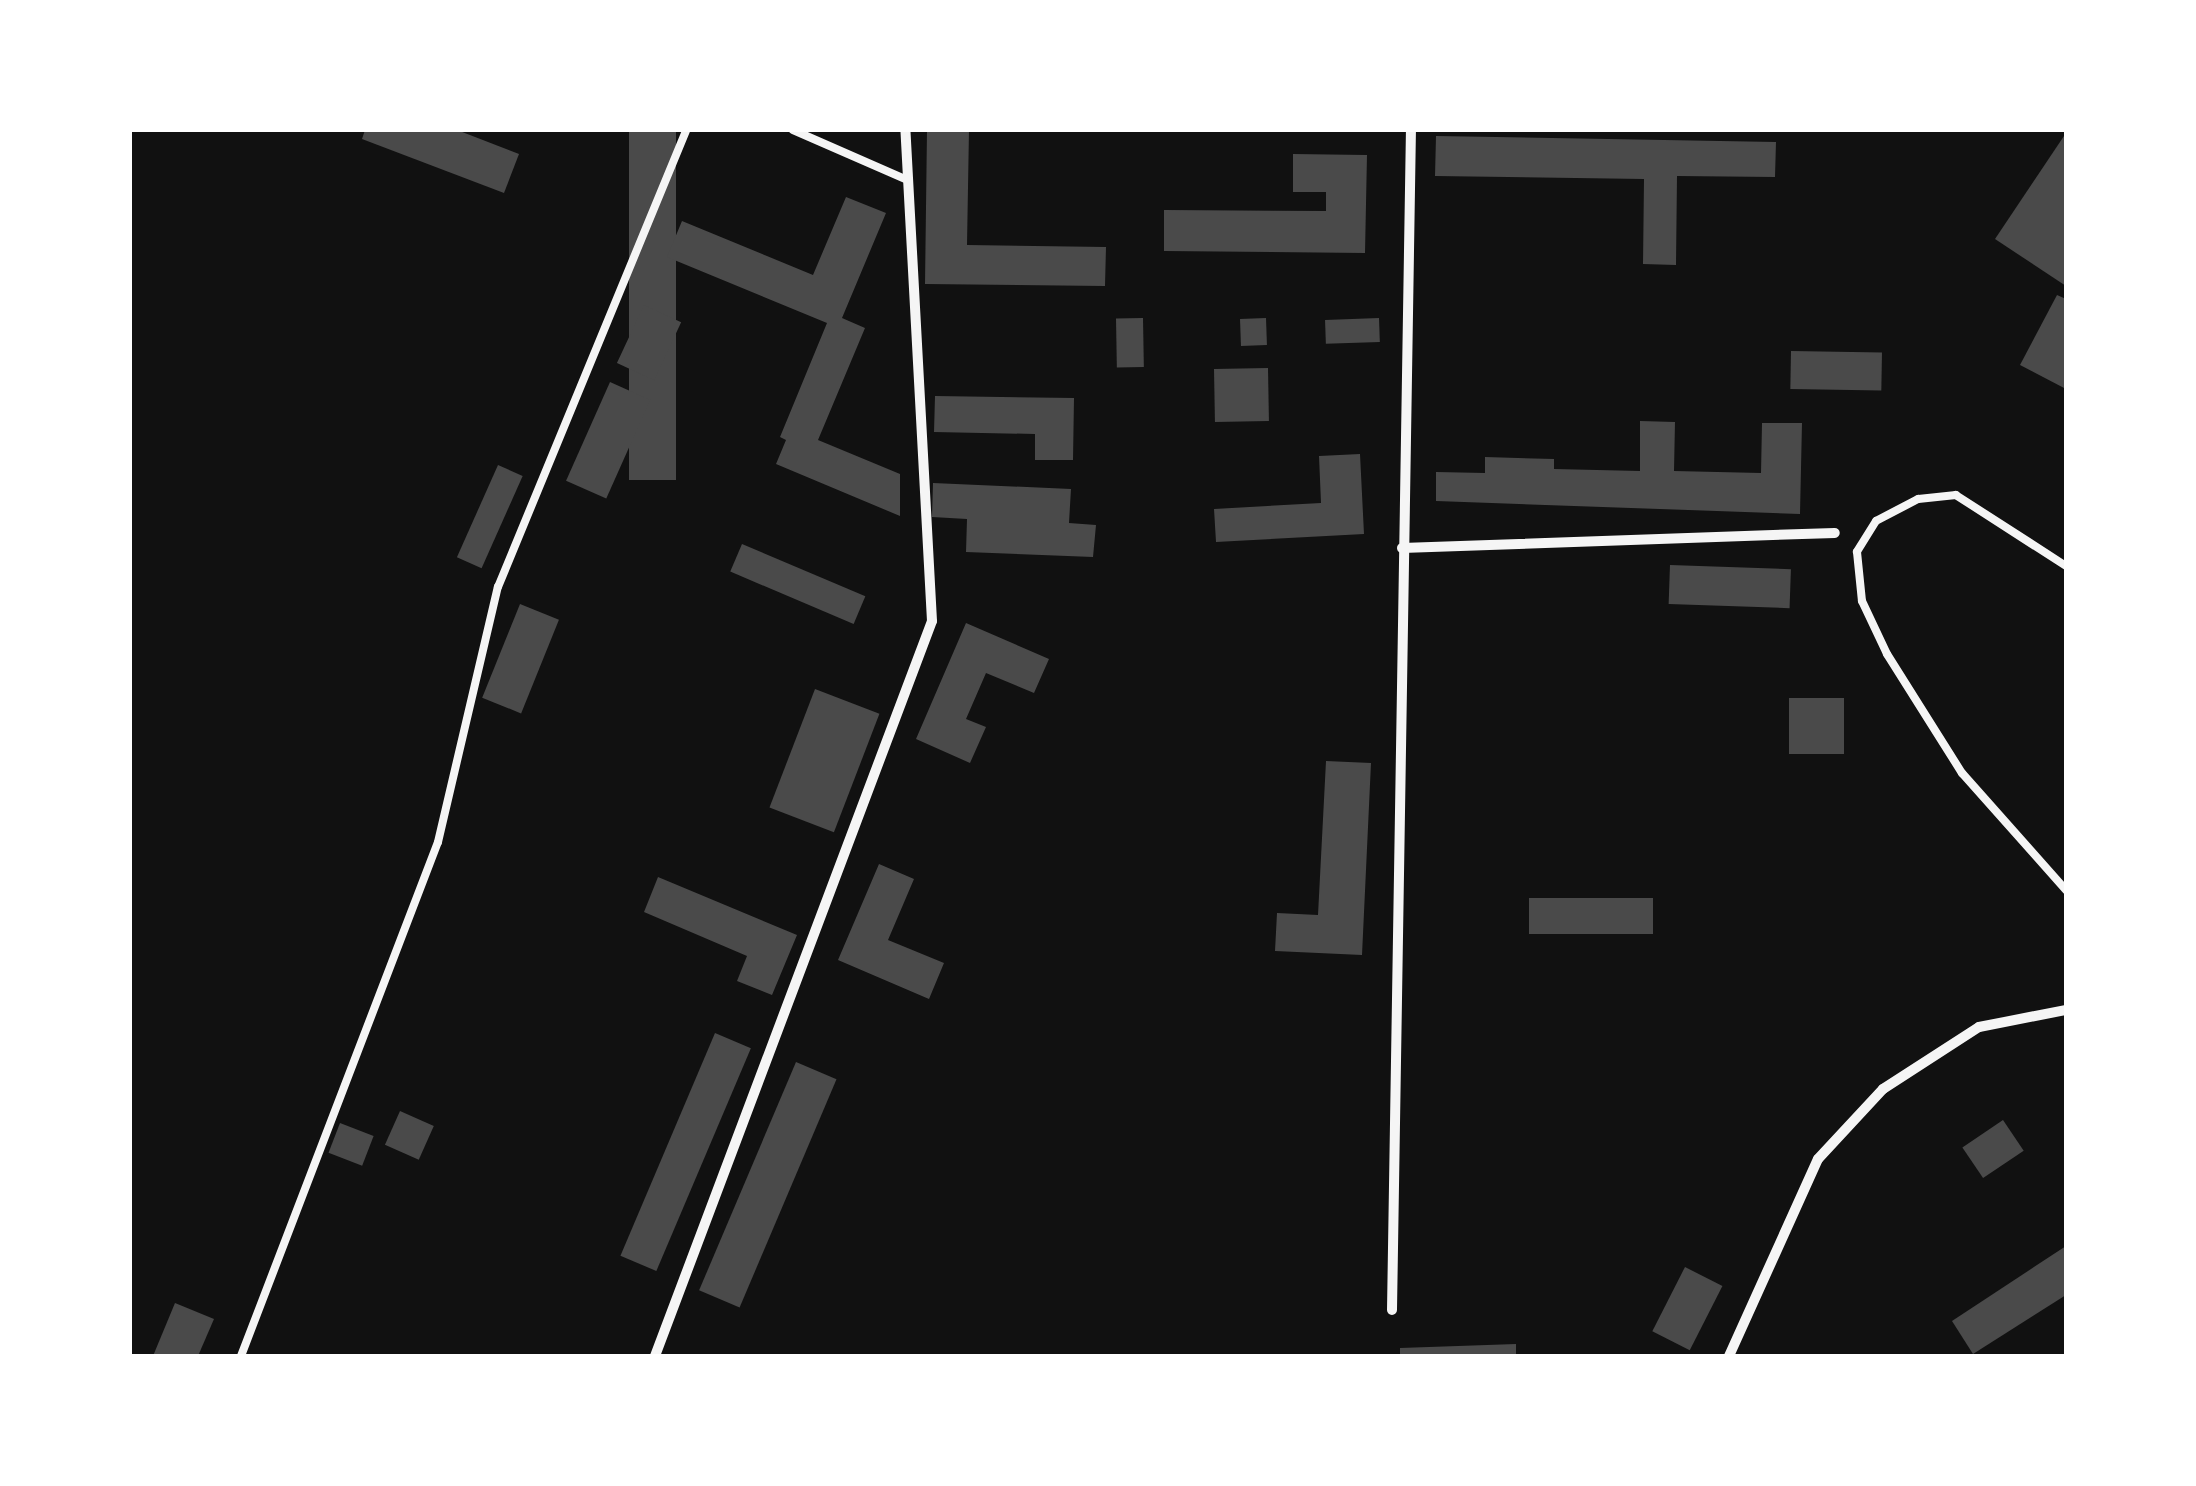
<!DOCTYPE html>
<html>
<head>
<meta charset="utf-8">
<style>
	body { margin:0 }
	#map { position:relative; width:2196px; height:1486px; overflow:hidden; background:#111; font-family:Raleway,sans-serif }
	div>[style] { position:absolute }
	.building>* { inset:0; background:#4a4a4a; transform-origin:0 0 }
	.service>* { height:8px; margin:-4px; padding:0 4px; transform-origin:4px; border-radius:4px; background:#f5f5f5 }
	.minor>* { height:10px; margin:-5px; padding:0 5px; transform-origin:5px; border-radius:5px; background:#f5f5f5 }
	span { translate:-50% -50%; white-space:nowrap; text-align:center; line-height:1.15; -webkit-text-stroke:8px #fff; paint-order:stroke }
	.frame { position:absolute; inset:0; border:132px solid #fff; pointer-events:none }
</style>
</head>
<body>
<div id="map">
	<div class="building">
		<div style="clip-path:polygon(365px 130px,457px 130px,519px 154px,504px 193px,362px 139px)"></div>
		<div style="left:629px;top:130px;width:47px;height:350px"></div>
		<div style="clip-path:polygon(927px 130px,969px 130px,967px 245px,1106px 247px,1105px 286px,925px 284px)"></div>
		<div style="clip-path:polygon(2066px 133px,2066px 286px,1995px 239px)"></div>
		<div style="clip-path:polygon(1436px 136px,1776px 142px,1775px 177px,1677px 176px,1676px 265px,1643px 264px,1644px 179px,1435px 176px)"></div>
		<div style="clip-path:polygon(1293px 154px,1367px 155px,1365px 253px,1164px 251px,1164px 210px,1326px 211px,1326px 192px,1293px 192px)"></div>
		<div style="clip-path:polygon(846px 197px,886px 213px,842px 318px,865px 328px,818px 440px,900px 474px,900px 516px,776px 464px,786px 440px,780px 437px,827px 323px,667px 257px,682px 221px,813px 275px)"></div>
		<div style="clip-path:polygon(2057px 295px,2066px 299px,2066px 389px,2020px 365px)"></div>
		<div style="left:644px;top:305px;width:41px;height:64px;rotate:25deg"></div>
		<div style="left:1143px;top:318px;width:49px;height:27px;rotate:89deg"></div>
		<div style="left:1266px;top:318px;width:27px;height:26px;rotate:88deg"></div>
		<div style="left:1379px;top:318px;width:24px;height:54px;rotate:88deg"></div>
		<div style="left:1791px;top:351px;width:91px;height:38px;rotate:1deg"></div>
		<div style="left:1268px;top:368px;width:53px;height:54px;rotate:89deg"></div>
		<div style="left:610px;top:382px;width:44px;height:108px;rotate:24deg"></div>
		<div style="clip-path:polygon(935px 396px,1074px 398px,1073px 460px,1035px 460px,1035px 434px,934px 432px)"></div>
		<div style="clip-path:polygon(1640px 421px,1675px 422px,1674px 471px,1761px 473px,1762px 423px,1802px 423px,1800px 514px,1436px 501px,1436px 472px,1485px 473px,1485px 457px,1554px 459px,1554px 469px,1640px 471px)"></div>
		<div style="clip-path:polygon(1360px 454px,1364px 534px,1216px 542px,1214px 509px,1321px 503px,1319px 456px)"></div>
		<div style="left:498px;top:465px;width:27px;height:101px;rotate:24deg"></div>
		<div style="clip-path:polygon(933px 483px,1071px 489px,1069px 523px,1096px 525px,1093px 557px,966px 552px,967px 519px,932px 517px)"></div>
		<div style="left:742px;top:544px;width:134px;height:30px;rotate:23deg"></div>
		<div style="left:1670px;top:565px;width:121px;height:39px;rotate:2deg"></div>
		<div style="left:520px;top:604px;width:42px;height:101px;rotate:22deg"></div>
		<div style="clip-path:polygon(966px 623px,1049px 659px,1034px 693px,986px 673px,966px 719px,986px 727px,970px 763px,916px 739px)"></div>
		<div style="left:815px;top:689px;width:69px;height:127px;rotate:21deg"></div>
		<div style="left:1789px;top:698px;width:55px;height:56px"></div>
		<div style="clip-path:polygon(1326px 761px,1371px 763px,1362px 955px,1275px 951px,1277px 913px,1318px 915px)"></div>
		<div style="clip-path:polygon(879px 864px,914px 879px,888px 940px,944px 963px,929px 999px,838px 960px)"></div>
		<div style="clip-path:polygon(658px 877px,797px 935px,772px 995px,737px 981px,747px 956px,644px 912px)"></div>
		<div style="left:1529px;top:898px;width:124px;height:36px"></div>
		<div style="left:715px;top:1033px;width:39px;height:242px;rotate:23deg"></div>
		<div style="left:796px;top:1062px;width:44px;height:248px;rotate:23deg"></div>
		<div style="left:400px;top:1111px;width:37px;height:37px;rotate:24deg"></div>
		<div style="left:2003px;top:1120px;width:37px;height:49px;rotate:56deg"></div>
		<div style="left:340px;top:1123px;width:36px;height:32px;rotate:21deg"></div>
		<div style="clip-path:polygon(2066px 1246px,2066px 1295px,1973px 1354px,1952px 1321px)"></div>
		<div style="left:1685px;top:1267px;width:42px;height:72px;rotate:27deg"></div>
		<div style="clip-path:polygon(175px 1303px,214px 1319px,198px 1356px,153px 1356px)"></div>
		<div style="clip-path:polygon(1516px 1344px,1516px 1356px,1400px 1356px,1400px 1348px)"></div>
	</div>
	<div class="service">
		<div style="left:793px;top:130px;width:122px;rotate:23.6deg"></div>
		<div style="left:2066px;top:566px;width:131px;rotate:-147.2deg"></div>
		<div style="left:1956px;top:495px;width:38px;rotate:174deg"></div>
		<div style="left:1918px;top:499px;width:47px;rotate:152.4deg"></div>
		<div style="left:1876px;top:521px;width:36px;rotate:122deg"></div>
		<div style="left:1857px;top:552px;width:49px;rotate:84.2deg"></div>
		<div style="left:1862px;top:601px;width:59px;rotate:64.7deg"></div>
		<div style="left:1887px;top:654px;width:141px;rotate:57.8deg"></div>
		<div style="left:1962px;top:773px;width:157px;rotate:48.4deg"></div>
		<div style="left:241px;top:1356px;width:550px;rotate:-69.03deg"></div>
		<div style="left:438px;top:842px;width:262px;rotate:-76.8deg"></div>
		<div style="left:498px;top:587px;width:494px;rotate:-67.6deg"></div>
	</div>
	<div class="minor">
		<div style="left:1402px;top:548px;width:433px;rotate:-2deg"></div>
		<div style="left:1392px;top:1310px;width:1180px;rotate:-89.08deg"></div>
		<div style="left:655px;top:1356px;width:785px;rotate:-69.35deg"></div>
		<div style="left:932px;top:621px;width:492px;rotate:-93.1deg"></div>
		<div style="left:1729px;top:1356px;width:216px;rotate:-65.7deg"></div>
		<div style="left:1818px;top:1159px;width:96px;rotate:-47.1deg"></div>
		<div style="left:1883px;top:1089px;width:114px;rotate:-32.9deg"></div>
		<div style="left:1979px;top:1027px;width:89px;rotate:-11.1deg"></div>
	</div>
	<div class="frame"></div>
</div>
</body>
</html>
